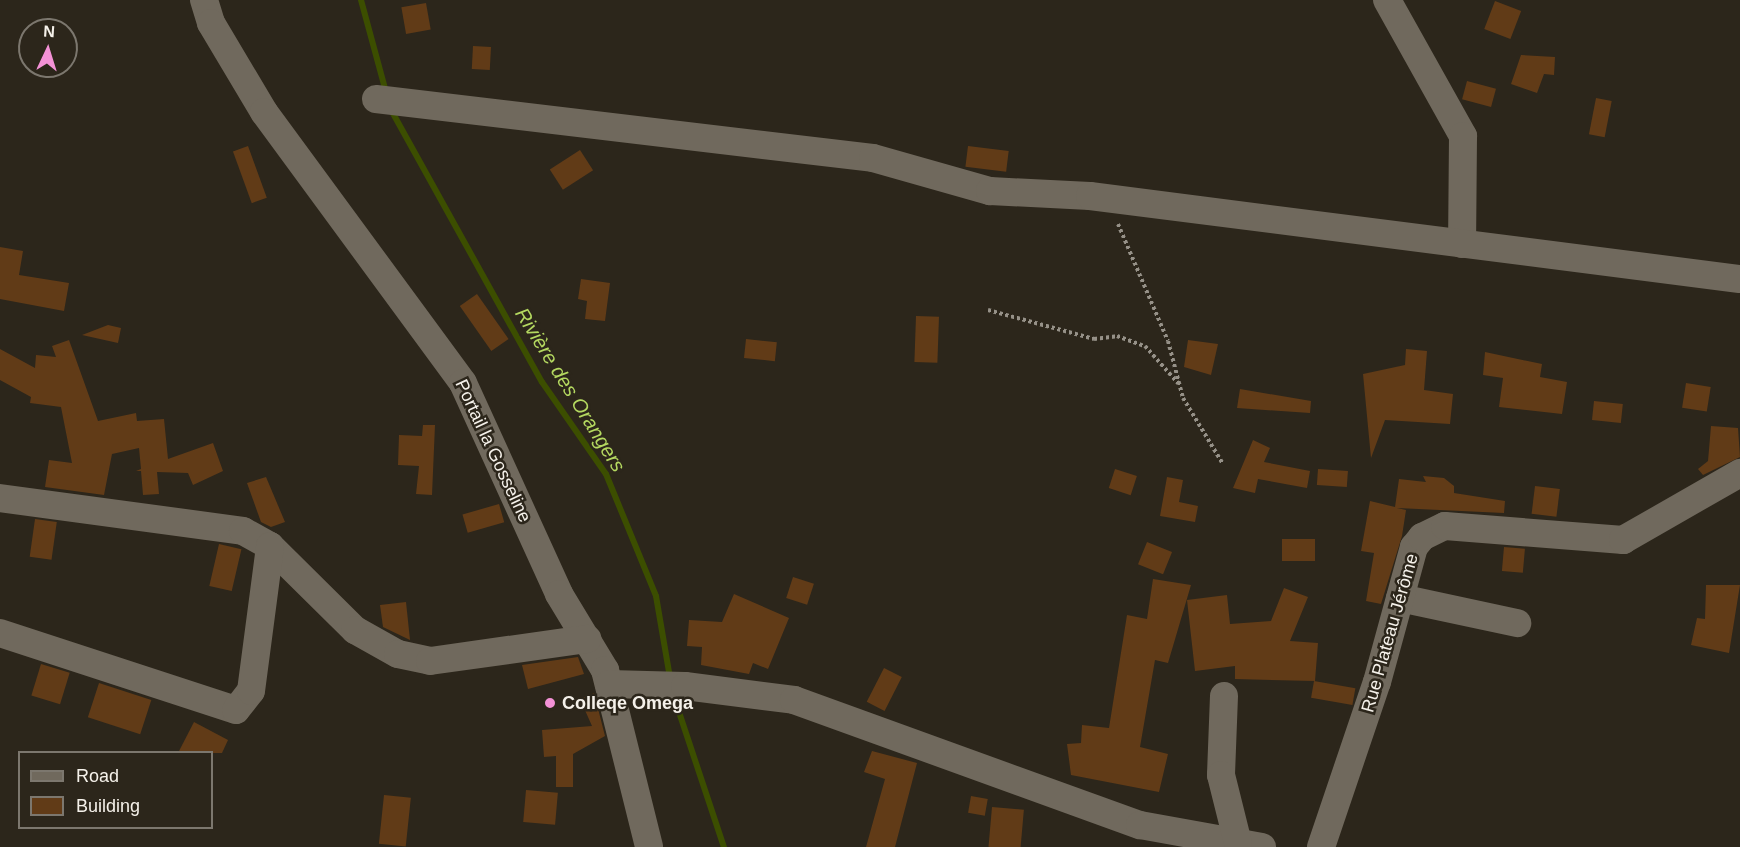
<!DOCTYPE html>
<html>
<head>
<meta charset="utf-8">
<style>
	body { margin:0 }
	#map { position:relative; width:1740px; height:847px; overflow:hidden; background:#2c261b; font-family:Helvetica,sans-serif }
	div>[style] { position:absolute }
	.stream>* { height:6px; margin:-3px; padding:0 3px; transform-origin:3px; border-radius:3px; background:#3c4e00 }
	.building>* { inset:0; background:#613b17; transform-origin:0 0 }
	.path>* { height:4px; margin-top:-2px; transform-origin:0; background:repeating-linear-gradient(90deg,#969188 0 3px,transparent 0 6px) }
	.minor>* { height:28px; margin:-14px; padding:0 14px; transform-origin:14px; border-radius:14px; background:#70695d }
	.dots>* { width:16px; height:16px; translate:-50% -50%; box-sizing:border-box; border:3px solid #2c261b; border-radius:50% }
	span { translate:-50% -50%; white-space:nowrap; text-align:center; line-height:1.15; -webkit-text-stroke:5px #2c261b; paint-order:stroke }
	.street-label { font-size:18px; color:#f5f1ea }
	.poi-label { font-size:18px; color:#f5f1ea; font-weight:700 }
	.left { translate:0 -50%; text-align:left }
	.water-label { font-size:20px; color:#b4d860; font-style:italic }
	.legend { position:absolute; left:18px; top:751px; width:195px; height:78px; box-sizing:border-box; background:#2c261b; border:2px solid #7c776e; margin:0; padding:8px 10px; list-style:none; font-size:18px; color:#f5f1ea }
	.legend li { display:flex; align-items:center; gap:12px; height:30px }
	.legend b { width:30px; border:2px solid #7c776e }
	.north { position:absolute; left:18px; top:18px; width:60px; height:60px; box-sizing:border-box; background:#2c261b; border:2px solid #7c776e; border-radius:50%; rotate:4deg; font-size:16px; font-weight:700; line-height:24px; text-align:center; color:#f5f1ea }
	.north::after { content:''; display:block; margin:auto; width:21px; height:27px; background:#f391d6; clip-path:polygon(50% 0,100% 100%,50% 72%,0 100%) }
</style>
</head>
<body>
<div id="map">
	<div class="stream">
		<div style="left:361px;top:0;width:95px;rotate:74.8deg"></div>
		<div style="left:390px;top:108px;width:313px;rotate:61deg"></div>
		<div style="left:542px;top:382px;width:112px;rotate:55.2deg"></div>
		<div style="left:606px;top:474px;width:132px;rotate:67.7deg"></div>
		<div style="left:656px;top:596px;width:83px;rotate:80.3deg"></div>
		<div style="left:673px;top:694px;width:161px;rotate:71.6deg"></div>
	</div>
	<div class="building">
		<div style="left:1495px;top:1px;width:28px;height:30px;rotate:21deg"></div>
		<div style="left:426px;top:3px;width:27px;height:25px;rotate:80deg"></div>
		<div style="left:473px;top:46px;width:18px;height:23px;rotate:3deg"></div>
		<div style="clip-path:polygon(1521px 55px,1555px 57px,1554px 75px,1544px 74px,1537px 93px,1511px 84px)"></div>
		<div style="left:1467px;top:81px;width:30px;height:19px;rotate:15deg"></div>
		<div style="left:1596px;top:98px;width:16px;height:37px;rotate:11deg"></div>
		<div style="left:248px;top:146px;width:55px;height:16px;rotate:70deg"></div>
		<div style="left:968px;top:146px;width:41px;height:21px;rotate:7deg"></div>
		<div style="left:580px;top:150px;width:24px;height:36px;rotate:57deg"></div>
		<div style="clip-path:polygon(0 247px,23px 251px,19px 275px,69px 283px,64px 311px,0 299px)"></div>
		<div style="clip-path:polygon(581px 279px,610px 283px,605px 321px,585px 319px,587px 301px,578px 299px)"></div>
		<div style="left:477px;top:294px;width:55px;height:21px;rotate:55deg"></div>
		<div style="left:916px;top:316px;width:23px;height:46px;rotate:2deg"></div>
		<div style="clip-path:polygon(108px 325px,121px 328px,118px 343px,82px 335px)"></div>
		<div style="left:746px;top:339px;width:31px;height:19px;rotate:6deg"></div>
		<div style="clip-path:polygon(69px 340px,98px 421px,136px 413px,137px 421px,164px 419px,168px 459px,213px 443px,223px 471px,193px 485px,188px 473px,157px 472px,159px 494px,143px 495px,141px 471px,136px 471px,141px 469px,139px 448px,112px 454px,104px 495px,45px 487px,49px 460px,72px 463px,61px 407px,30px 403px,31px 397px,0 380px,0 349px,35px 368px,36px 355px,56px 357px,52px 346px)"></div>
		<div style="clip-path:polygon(1188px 340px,1218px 344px,1211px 375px,1184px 367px)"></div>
		<div style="clip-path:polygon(1406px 349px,1427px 351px,1424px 390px,1453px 394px,1450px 424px,1385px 420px,1371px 458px,1363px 374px,1405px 365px)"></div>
		<div style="clip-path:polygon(1485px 352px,1542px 364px,1540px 377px,1567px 382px,1562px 414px,1499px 407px,1503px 378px,1483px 375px)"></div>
		<div style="left:1686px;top:383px;width:25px;height:25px;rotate:9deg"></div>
		<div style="clip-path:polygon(1240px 389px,1311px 401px,1310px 413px,1237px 408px)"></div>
		<div style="left:1594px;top:401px;width:29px;height:19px;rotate:6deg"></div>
		<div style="clip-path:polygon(423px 425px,435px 425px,432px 495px,416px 494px,419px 466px,398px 465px,399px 435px,422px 436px)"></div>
		<div style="clip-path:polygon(1711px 426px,1738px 428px,1740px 457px,1703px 475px,1698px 469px,1708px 461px)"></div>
		<div style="clip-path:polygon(1253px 440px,1270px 448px,1264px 462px,1310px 471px,1307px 488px,1258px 479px,1255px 493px,1233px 488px)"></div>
		<div style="left:1115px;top:469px;width:23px;height:20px;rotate:18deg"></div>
		<div style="left:1318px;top:469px;width:30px;height:16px;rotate:4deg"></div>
		<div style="clip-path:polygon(1423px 476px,1444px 478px,1454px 486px,1454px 493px,1505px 501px,1504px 513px,1397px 508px,1406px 510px,1402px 536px,1381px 604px,1366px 601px,1374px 553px,1361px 551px,1370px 501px,1395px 507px,1399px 479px,1426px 482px)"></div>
		<div style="clip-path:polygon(266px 477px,285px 522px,271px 527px,261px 522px,247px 483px)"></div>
		<div style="clip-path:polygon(1167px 477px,1183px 480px,1179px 502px,1198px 506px,1195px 522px,1160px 516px)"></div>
		<div style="left:1535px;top:486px;width:25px;height:28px;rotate:7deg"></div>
		<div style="left:499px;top:504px;width:19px;height:38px;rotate:74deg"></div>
		<div style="left:35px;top:519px;width:22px;height:38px;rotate:8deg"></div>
		<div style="left:1282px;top:539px;width:33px;height:22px"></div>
		<div style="left:1147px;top:542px;width:27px;height:24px;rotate:22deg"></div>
		<div style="left:219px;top:544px;width:23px;height:43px;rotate:13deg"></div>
		<div style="left:1504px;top:547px;width:21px;height:24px;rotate:5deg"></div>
		<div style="left:793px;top:577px;width:22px;height:22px;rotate:18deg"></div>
		<div style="clip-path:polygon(1153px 579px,1191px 585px,1168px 663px,1155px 660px,1140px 747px,1168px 754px,1159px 792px,1071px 775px,1067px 744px,1081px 743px,1082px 725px,1109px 728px,1127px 615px,1147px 619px)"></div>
		<div style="clip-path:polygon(1706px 585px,1740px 585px,1729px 653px,1691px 645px,1697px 618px,1705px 619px)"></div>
		<div style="clip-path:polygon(1284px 588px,1308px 597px,1290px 641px,1318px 643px,1315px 681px,1235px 679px,1235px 666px,1195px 671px,1187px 600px,1227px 595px,1230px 624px,1271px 621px)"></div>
		<div style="clip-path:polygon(734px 594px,789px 618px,768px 669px,753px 663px,749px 674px,701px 665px,702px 647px,687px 646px,689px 620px,722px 622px)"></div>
		<div style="clip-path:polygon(406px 602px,410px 640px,383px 627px,380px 605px)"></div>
		<div style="clip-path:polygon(578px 657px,584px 674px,528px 689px,522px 665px)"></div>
		<div style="left:41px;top:664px;width:30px;height:33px;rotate:17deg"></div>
		<div style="left:884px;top:668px;width:20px;height:38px;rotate:27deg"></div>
		<div style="left:1314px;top:681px;width:42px;height:17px;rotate:10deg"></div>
		<div style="left:99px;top:683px;width:55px;height:36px;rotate:18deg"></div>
		<div style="clip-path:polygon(594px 693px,605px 736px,573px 754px,573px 787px,556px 787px,556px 756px,544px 757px,542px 730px,592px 726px,580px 699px)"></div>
		<div style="clip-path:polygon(194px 722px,228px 740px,222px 753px,178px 753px)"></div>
		<div style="clip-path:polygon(872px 751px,917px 763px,895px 847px,866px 847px,885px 779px,864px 772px)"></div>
		<div style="left:526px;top:790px;width:32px;height:32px;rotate:5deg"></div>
		<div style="left:384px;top:795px;width:27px;height:49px;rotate:6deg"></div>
		<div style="left:971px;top:796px;width:17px;height:17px;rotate:10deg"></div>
		<div style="left:992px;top:807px;width:32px;height:40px;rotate:5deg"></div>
	</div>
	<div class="path">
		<div style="left:1118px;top:224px;width:127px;rotate:66.9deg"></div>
		<div style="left:1168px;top:341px;width:59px;rotate:75.3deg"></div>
		<div style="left:1183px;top:398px;width:77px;rotate:58.8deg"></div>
		<div style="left:988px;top:310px;width:110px;rotate:15.3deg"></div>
		<div style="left:1094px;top:339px;width:23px;rotate:-7deg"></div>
		<div style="left:1117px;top:336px;width:30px;rotate:20deg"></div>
		<div style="left:1145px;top:346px;width:50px;rotate:48.3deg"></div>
	</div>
	<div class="minor">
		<div style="left:204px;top:0;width:24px;rotate:73deg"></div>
		<div style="left:211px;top:23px;width:104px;rotate:59.2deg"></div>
		<div style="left:264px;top:112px;width:336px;rotate:53.7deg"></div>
		<div style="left:463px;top:383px;width:232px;rotate:65.5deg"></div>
		<div style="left:559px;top:594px;width:89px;rotate:58.8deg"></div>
		<div style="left:605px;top:670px;width:182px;rotate:76deg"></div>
		<div style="left:1387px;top:0;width:156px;rotate:60.8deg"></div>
		<div style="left:1463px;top:136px;width:108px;rotate:90.5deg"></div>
		<div style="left:376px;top:99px;width:500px;rotate:6.77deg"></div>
		<div style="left:873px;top:158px;width:122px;rotate:15.8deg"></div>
		<div style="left:990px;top:191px;width:100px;rotate:2.9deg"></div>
		<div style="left:1090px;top:196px;width:655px;rotate:7.28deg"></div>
		<div style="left:0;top:498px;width:245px;rotate:7.7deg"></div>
		<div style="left:243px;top:531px;width:31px;rotate:29deg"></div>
		<div style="left:270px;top:546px;width:120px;rotate:44.7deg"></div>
		<div style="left:355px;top:630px;width:49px;rotate:29.2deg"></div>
		<div style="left:398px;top:654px;width:33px;rotate:12deg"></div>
		<div style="left:430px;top:661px;width:159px;rotate:-8deg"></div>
		<div style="left:1400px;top:598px;width:120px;rotate:12.1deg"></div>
		<div style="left:0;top:633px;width:248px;rotate:18.1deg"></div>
		<div style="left:236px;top:710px;width:24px;rotate:-52deg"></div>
		<div style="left:251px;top:691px;width:146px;rotate:-82.5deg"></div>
		<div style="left:609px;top:684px;width:76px;rotate:1.5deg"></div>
		<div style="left:685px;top:686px;width:110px;rotate:7.3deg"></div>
		<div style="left:794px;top:700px;width:368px;rotate:19.9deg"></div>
		<div style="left:1140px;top:825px;width:124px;rotate:10.2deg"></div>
		<div style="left:1224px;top:696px;width:79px;rotate:92.2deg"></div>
		<div style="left:1221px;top:775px;width:70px;rotate:76deg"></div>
		<div style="left:1321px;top:847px;width:174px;rotate:-71.3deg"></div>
		<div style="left:1377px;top:682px;width:140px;rotate:-74.7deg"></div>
		<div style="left:1414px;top:547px;width:13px;rotate:-51deg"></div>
		<div style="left:1422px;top:537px;width:25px;rotate:-26deg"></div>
		<div style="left:1445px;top:526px;width:179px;rotate:4.5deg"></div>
		<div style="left:1623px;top:540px;width:135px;rotate:-29.8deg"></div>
	</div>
	<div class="dots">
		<div style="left:550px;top:703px;background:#f391d6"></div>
	</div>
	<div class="street-label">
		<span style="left:493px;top:451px;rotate:65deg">Portail la Gosseline</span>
		<span style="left:1390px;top:633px;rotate:-74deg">Rue Plateau Jérôme</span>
	</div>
	<div class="poi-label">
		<span class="left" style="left:562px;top:703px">Colleqe Omega</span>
	</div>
	<div class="water-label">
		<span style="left:570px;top:390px;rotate:58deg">Rivière des Orangers</span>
	</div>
	<ul class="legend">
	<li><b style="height:8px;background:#70695d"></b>Road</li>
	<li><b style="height:16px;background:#613b17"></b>Building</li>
	</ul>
	<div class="north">N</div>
</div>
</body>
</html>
